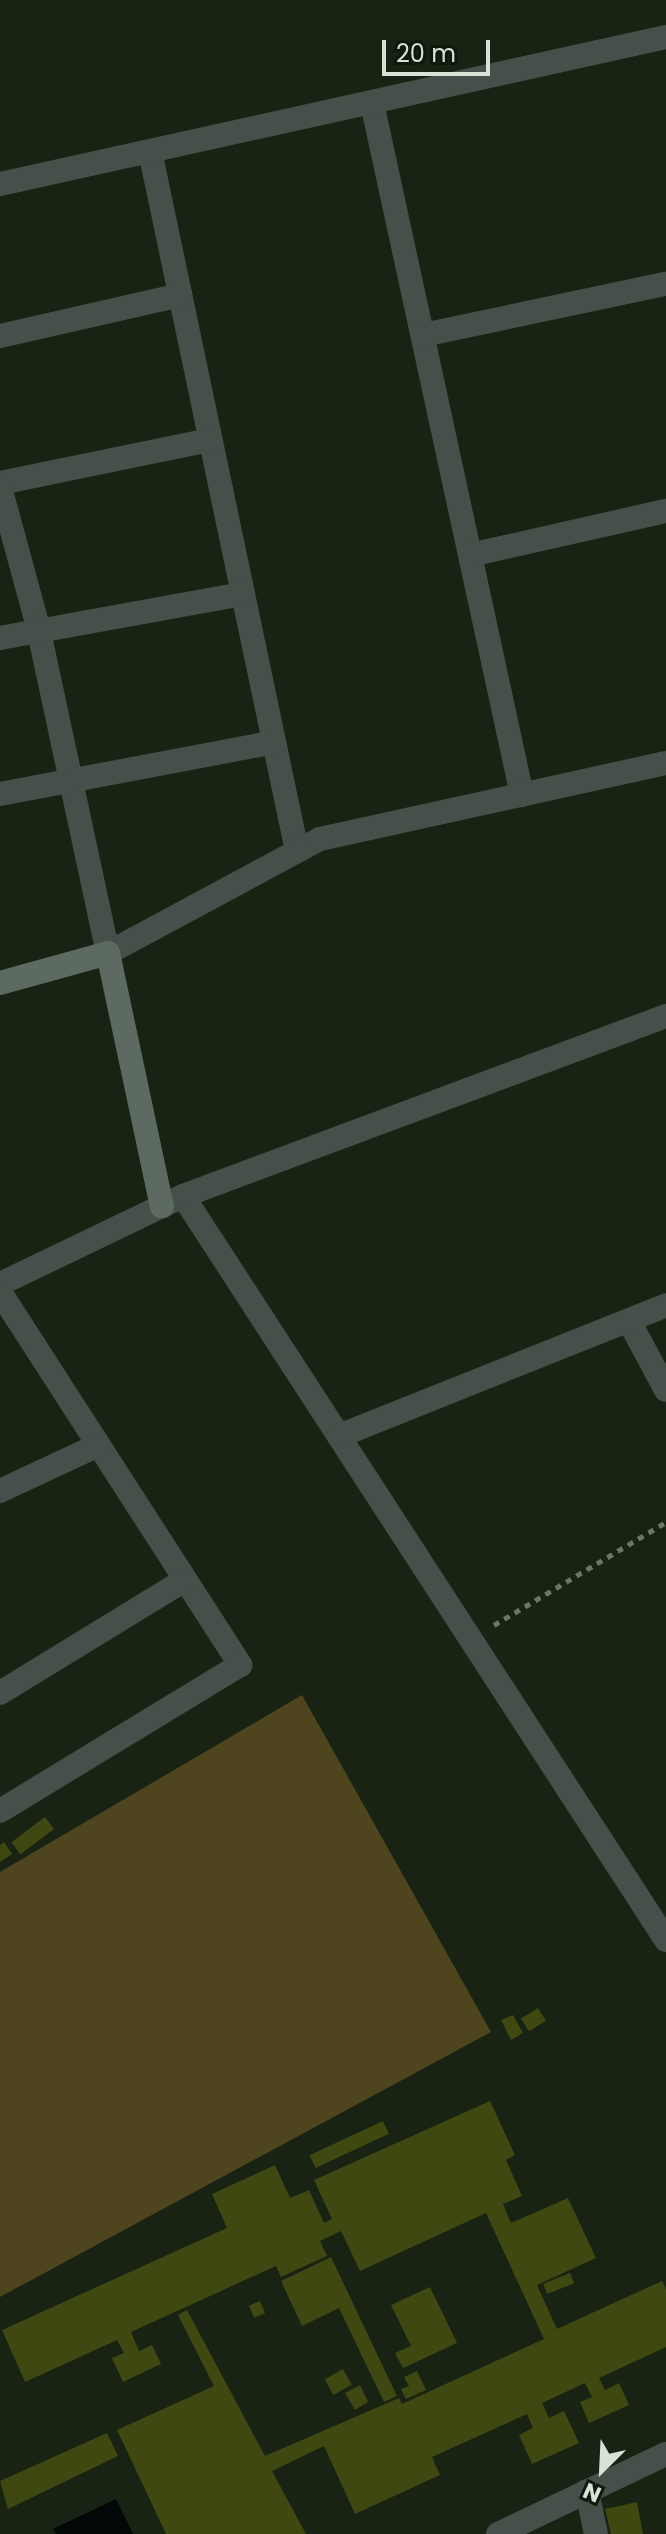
<!DOCTYPE html>
<html>
<head>
<meta charset="utf-8">
<style>
	body { margin:0 }
	#map { position:relative; width:666px; height:2534px; overflow:hidden; background:#182314; font-family:Poppins,sans-serif }
	div>[style] { position:absolute }
	.green>* { inset:0; background:#4e451e }
	.water>* { inset:0; background:#010807 }
	.building>* { inset:0; background:#3f4810; transform-origin:0 0 }
	.path>* { height:5px; margin-top:-2.5px; transform-origin:0; background:repeating-linear-gradient(90deg,#6c7568 0 6px,transparent 0 12px) }
	.street>* { height:24px; margin:-12px; padding:0 12px; transform-origin:12px; border-radius:12px; background:#474f4a }
	.secondary>* { height:24px; margin:-12px; padding:0 12px; transform-origin:12px; border-radius:12px; background:#5d6a62 }
	span { translate:-50% -50%; white-space:nowrap; text-align:center; line-height:1.15; -webkit-text-stroke:6px #0f190b; paint-order:stroke }
	.north { position:absolute; left:562px; top:2430px; width:80px; height:80px; -webkit-text-stroke:6px #0f190b; paint-order:stroke; rotate:204deg; font-size:22px; font-weight:700; line-height:32px; text-align:center; color:#dae1d7 }
	.north::after { content:''; display:block; margin:auto; width:28px; height:36px; background:#dae1d7; clip-path:polygon(50% 0,100% 100%,50% 72%,0 100%) }
	.scale { position:absolute; left:382px; top:40px; width:108px; height:36px; box-sizing:border-box; border:4px solid #dae1d7; border-top:0; padding-left:10px; font-size:24px; line-height:28px; white-space:nowrap; color:#dae1d7; -webkit-text-stroke:6px #0f190b; paint-order:stroke }
</style>
</head>
<body>
<div id="map">
	<div class="green">
		<div style="clip-path:polygon(302px 1695px,491px 2032px,0 2297px,0 1872px)"></div>
	</div>
	<div class="water">
		<div style="clip-path:polygon(116px 2499px,133px 2534px,56px 2534px,53px 2529px)"></div>
	</div>
	<div class="building">
		<div style="left:45px;top:1817px;width:15px;height:42px;rotate:53deg"></div>
		<div style="clip-path:polygon(4px 1842px,12px 1854px,0 1862px,0 1845px)"></div>
		<div style="left:538px;top:2008px;width:15px;height:20px;rotate:58deg"></div>
		<div style="clip-path:polygon(513px 2015px,523px 2033px,511px 2040px,501px 2020px)"></div>
		<div style="clip-path:polygon(490px 2101px,515px 2155px,506px 2160px,522px 2196px,503px 2204px,511px 2223px,568px 2198px,596px 2258px,537px 2285px,557px 2329px,662px 2281px,666px 2289px,666px 2347px,599px 2378px,605px 2390px,619px 2383px,629px 2405px,589px 2423px,580px 2402px,592px 2397px,585px 2383px,542px 2403px,549px 2418px,564px 2411px,579px 2443px,532px 2464px,519px 2435px,533px 2428px,527px 2414px,432px 2457px,440px 2475px,355px 2514px,324px 2446px,272px 2471px,306px 2534px,166px 2534px,117px 2430px,214px 2386px,178px 2315px,187px 2310px,265px 2456px,399px 2398px,402px 2404px,544px 2339px,486px 2213px,360px 2271px,341px 2231px,320px 2241px,327px 2256px,281px 2277px,276px 2266px,131px 2332px,139px 2351px,152px 2345px,161px 2364px,123px 2382px,112px 2358px,124px 2353px,117px 2340px,25px 2382px,2px 2330px,227px 2228px,212px 2194px,275px 2165px,290px 2198px,309px 2190px,324px 2223px,332px 2219px,314px 2180px)"></div>
		<div style="left:383px;top:2121px;width:14px;height:81px;rotate:65deg"></div>
		<div style="clip-path:polygon(331px 2257px,397px 2396px,384px 2402px,339px 2308px,302px 2326px,281px 2281px)"></div>
		<div style="left:570px;top:2273px;width:11px;height:29px;rotate:68deg"></div>
		<div style="clip-path:polygon(430px 2287px,457px 2343px,403px 2368px,395px 2353px,411px 2346px,391px 2305px)"></div>
		<div style="left:260px;top:2301px;width:13px;height:12px;rotate:67deg"></div>
		<div style="left:343px;top:2369px;width:18px;height:21px;rotate:61deg"></div>
		<div style="clip-path:polygon(417px 2371px,426px 2390px,406px 2399px,401px 2389px,409px 2386px,404px 2377px)"></div>
		<div style="clip-path:polygon(360px 2385px,368px 2402px,355px 2410px,345px 2393px)"></div>
		<div style="clip-path:polygon(107px 2433px,118px 2456px,8px 2509px,0 2481px)"></div>
		<div style="clip-path:polygon(637px 2502px,643px 2534px,611px 2534px,605px 2509px)"></div>
	</div>
	<div class="path">
		<div style="left:494px;top:1625px;width:200px;rotate:-30.9deg"></div>
	</div>
	<div class="street">
		<div style="left:372px;top:103px;width:708px;rotate:77.77deg"></div>
		<div style="left:150px;top:151px;width:715px;rotate:78.14deg"></div>
		<div style="left:0;top:184px;width:682px;rotate:-12.45deg"></div>
		<div style="left:423px;top:335px;width:248px;rotate:-11.9deg"></div>
		<div style="left:0;top:336px;width:185px;rotate:-12.8deg"></div>
		<div style="left:0;top:483px;width:214px;rotate:-11.6deg"></div>
		<div style="left:0;top:487px;width:145px;rotate:74.8deg"></div>
		<div style="left:38px;top:627px;width:333px;rotate:77.9deg"></div>
		<div style="left:108px;top:953px;width:241px;rotate:-28.3deg"></div>
		<div style="left:320px;top:839px;width:354px;rotate:-12.4deg"></div>
		<div style="left:470px;top:555px;width:201px;rotate:-12.7deg"></div>
		<div style="left:0;top:638px;width:247px;rotate:-10.3deg"></div>
		<div style="left:0;top:794px;width:279px;rotate:-10.7deg"></div>
		<div style="left:183px;top:1196px;width:887px;rotate:57.01deg"></div>
		<div style="left:0;top:1284px;width:203px;rotate:-25.7deg"></div>
		<div style="left:183px;top:1196px;width:515px;rotate:-20.44deg"></div>
		<div style="left:0;top:1292px;width:444px;rotate:57.2deg"></div>
		<div style="left:240px;top:1665px;width:281px;rotate:148.7deg"></div>
		<div style="left:629px;top:1321px;width:78px;rotate:61.8deg"></div>
		<div style="left:339px;top:1436px;width:352px;rotate:-21.8deg"></div>
		<div style="left:0;top:1491px;width:106px;rotate:-25.1deg"></div>
		<div style="left:0;top:1693px;width:215px;rotate:-31.5deg"></div>
		<div style="left:587px;top:2491px;width:44px;rotate:78.2deg"></div>
		<div style="left:498px;top:2534px;width:186px;rotate:-25.5deg"></div>
	</div>
	<div class="secondary">
		<div style="left:0;top:983px;width:112px;rotate:-15.5deg"></div>
		<div style="left:108px;top:953px;width:259px;rotate:78deg"></div>
	</div>
	<div class="north">N</div>
	<div class="scale">20 m</div>
</div>
</body>
</html>
